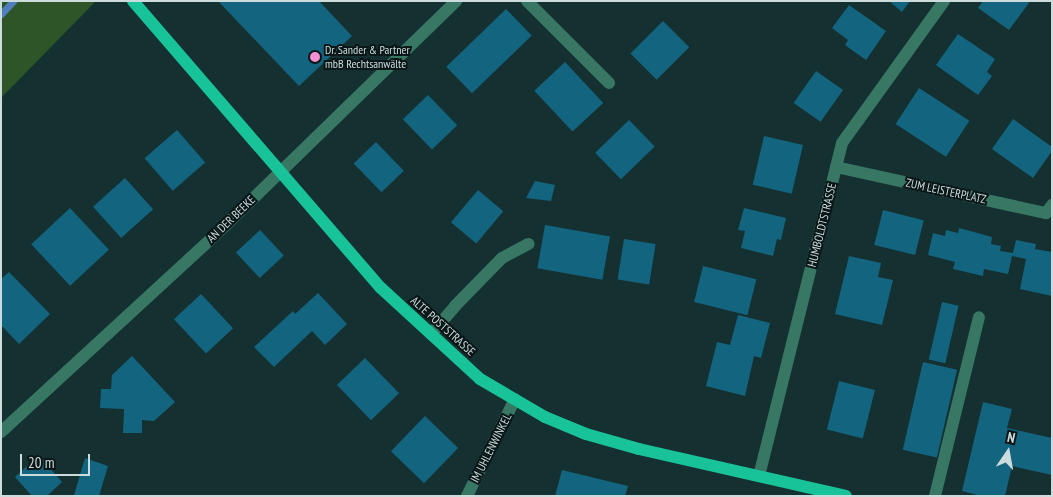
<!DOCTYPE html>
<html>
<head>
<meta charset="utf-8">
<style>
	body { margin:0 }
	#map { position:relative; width:1053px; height:497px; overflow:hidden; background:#153031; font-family:"PT Sans Narrow",sans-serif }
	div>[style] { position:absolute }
	.green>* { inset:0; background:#2d5528 }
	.stream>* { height:7px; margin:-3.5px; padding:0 3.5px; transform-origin:3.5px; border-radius:3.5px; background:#517fbb }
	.building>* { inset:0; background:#13647f; transform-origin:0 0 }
	.minor>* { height:12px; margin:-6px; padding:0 6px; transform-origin:6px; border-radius:6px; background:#377763 }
	.major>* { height:12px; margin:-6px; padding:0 6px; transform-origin:6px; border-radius:6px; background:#18c39a }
	.dots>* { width:14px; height:14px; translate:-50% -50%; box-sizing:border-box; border:2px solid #0a1617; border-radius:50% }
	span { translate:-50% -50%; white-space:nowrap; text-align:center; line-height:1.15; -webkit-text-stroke:4px #0a1617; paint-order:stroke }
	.poi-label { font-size:12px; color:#ccdcdc }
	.left { translate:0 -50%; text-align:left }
	.street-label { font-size:12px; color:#ccdcdc }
	.frame { position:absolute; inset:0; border:2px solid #ccdcdc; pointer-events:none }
	.north { position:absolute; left:983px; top:427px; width:50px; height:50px; -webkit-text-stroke:4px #0a1617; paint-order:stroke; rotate:12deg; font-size:14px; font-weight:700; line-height:20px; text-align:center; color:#ccdcdc }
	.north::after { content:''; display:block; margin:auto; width:18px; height:22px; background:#ccdcdc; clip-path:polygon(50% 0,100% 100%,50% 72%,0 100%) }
	.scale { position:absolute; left:20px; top:454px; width:70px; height:22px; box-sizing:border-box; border:2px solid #ccdcdc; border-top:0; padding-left:6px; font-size:15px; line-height:18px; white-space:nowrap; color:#ccdcdc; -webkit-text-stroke:4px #0a1617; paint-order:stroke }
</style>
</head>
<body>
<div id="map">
	<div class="green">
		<div style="clip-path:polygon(1px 1px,96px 1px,1px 98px)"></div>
	</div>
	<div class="stream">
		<div style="left:1px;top:14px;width:18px;rotate:-47deg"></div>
	</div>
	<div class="building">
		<div style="clip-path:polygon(218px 1px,319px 1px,352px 36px,299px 86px)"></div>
		<div style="clip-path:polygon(889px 1px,910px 1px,902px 12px)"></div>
		<div style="clip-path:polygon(983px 1px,1026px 1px,1029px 3px,1009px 30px,978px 8px)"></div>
		<div style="clip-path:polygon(849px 5px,886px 31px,866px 60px,845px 45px,848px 40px,832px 28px)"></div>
		<div style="left:506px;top:9px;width:37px;height:83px;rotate:46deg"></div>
		<div style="left:663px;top:21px;width:37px;height:46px;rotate:45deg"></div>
		<div style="clip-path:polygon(958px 34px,995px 59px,987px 72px,992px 76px,978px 95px,936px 65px)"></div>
		<div style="left:565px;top:62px;width:56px;height:42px;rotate:47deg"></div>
		<div style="left:816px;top:71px;width:33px;height:39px;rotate:35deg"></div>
		<div style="left:919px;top:88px;width:60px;height:43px;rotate:33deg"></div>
		<div style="left:428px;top:95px;width:42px;height:35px;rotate:46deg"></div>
		<div style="clip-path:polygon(1013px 119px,1052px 147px,1052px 151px,1033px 178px,992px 149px)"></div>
		<div style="left:629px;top:120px;width:37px;height:47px;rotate:46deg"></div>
		<div style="left:177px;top:130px;width:43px;height:43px;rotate:49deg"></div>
		<div style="left:764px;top:136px;width:40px;height:50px;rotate:13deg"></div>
		<div style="left:376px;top:142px;width:40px;height:31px;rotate:46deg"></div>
		<div style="left:125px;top:178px;width:42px;height:43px;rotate:48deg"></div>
		<div style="clip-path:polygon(535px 181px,555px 185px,551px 201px,526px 198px)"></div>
		<div style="left:478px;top:190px;width:33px;height:42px;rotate:40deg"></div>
		<div style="left:70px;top:208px;width:57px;height:53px;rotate:47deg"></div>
		<div style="clip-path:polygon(744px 208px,786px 218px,781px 240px,777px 239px,773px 256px,741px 248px,745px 231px,738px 230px)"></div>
		<div style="left:883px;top:210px;width:42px;height:36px;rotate:14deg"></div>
		<div style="left:545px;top:225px;width:66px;height:44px;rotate:10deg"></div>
		<div style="clip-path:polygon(959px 228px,992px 237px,991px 244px,1001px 246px,1000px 251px,1013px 253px,1016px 240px,1036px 244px,1035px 249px,1052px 252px,1052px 296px,1020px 289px,1026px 259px,1012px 256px,1008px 274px,984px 269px,983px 276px,953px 269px,955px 262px,928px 255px,933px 233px,945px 236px,946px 230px,958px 233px)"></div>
		<div style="left:260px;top:230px;width:35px;height:33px;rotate:47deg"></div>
		<div style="left:624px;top:239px;width:32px;height:41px;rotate:9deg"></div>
		<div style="clip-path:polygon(849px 256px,881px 263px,878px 277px,893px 280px,882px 325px,835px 314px)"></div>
		<div style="left:703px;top:266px;width:55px;height:37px;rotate:14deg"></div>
		<div style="clip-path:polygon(9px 272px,50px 314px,19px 344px,1px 325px,1px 279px)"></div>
		<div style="clip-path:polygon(318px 293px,347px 324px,325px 345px,312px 331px,274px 367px,254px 347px,293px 311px,295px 314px)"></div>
		<div style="left:201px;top:294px;width:47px;height:37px;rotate:47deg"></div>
		<div style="left:942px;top:302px;width:17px;height:59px;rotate:13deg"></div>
		<div style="clip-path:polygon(738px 315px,770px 323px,761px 358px,754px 356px,745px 396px,706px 386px,717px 342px,730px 345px)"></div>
		<div style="clip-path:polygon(132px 356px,175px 402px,154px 421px,142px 420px,142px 433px,123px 433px,124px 409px,100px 408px,101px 389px,111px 389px,112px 375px)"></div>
		<div style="left:365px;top:358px;width:49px;height:39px;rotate:46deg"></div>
		<div style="left:923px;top:362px;width:35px;height:90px;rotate:13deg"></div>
		<div style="left:839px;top:381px;width:37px;height:50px;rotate:14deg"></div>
		<div style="clip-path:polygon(983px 402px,1012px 409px,1007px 428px,1052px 438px,1052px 475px,1012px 466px,1005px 496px,981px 496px,962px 491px)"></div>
		<div style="left:425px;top:416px;width:46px;height:49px;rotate:44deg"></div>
		<div style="clip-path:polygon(39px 455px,62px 482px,47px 496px,32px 496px,15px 477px)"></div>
		<div style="clip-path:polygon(85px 458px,108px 466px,99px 496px,74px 495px)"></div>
		<div style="clip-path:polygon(562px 470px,628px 486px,625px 496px,555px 496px)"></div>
	</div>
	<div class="minor">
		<div style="left:527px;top:1px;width:116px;rotate:45deg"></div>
		<div style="left:836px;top:167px;width:215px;rotate:12.4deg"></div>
		<div style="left:1046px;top:213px;width:10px;rotate:-53deg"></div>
		<div style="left:431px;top:334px;width:37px;rotate:-49deg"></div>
		<div style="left:455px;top:306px;width:67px;rotate:-45.6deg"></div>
		<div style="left:502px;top:258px;width:30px;rotate:-28deg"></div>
		<div style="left:1px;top:432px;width:310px;rotate:-42.6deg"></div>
		<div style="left:229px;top:222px;width:317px;rotate:-44.2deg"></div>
		<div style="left:759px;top:476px;width:343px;rotate:-76deg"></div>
		<div style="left:842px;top:143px;width:175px;rotate:-54.3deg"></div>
		<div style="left:467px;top:496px;width:108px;rotate:-63.7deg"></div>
		<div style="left:935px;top:496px;width:184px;rotate:-76.2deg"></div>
	</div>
	<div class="major">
		<div style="left:133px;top:1px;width:379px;rotate:49.2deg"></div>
		<div style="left:381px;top:288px;width:134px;rotate:42.6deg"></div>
		<div style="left:480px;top:379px;width:75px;rotate:30.3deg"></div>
		<div style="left:545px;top:417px;width:44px;rotate:22.5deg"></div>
		<div style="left:586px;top:434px;width:55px;rotate:15.8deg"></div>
		<div style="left:639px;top:449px;width:212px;rotate:12.8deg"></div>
	</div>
	<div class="dots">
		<div style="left:315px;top:57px;background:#f591d2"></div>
	</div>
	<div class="poi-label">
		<span class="left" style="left:325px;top:57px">Dr. Sander &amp; Partner<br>mbB Rechtsanwälte</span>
	</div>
	<div class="street-label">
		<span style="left:946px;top:191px;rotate:12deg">ZUM LEISTERPLATZ</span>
		<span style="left:231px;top:219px;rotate:-44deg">AN DER BEEKE</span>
		<span style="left:822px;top:225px;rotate:-76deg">HUMBOLDTSTRASSE</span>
		<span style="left:443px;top:326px;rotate:42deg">ALTE POSTSTRASSE</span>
		<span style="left:491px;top:448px;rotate:-63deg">IM UHLENWINKEL</span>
	</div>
	<div class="frame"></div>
	<div class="north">N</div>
	<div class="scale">20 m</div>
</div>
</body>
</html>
